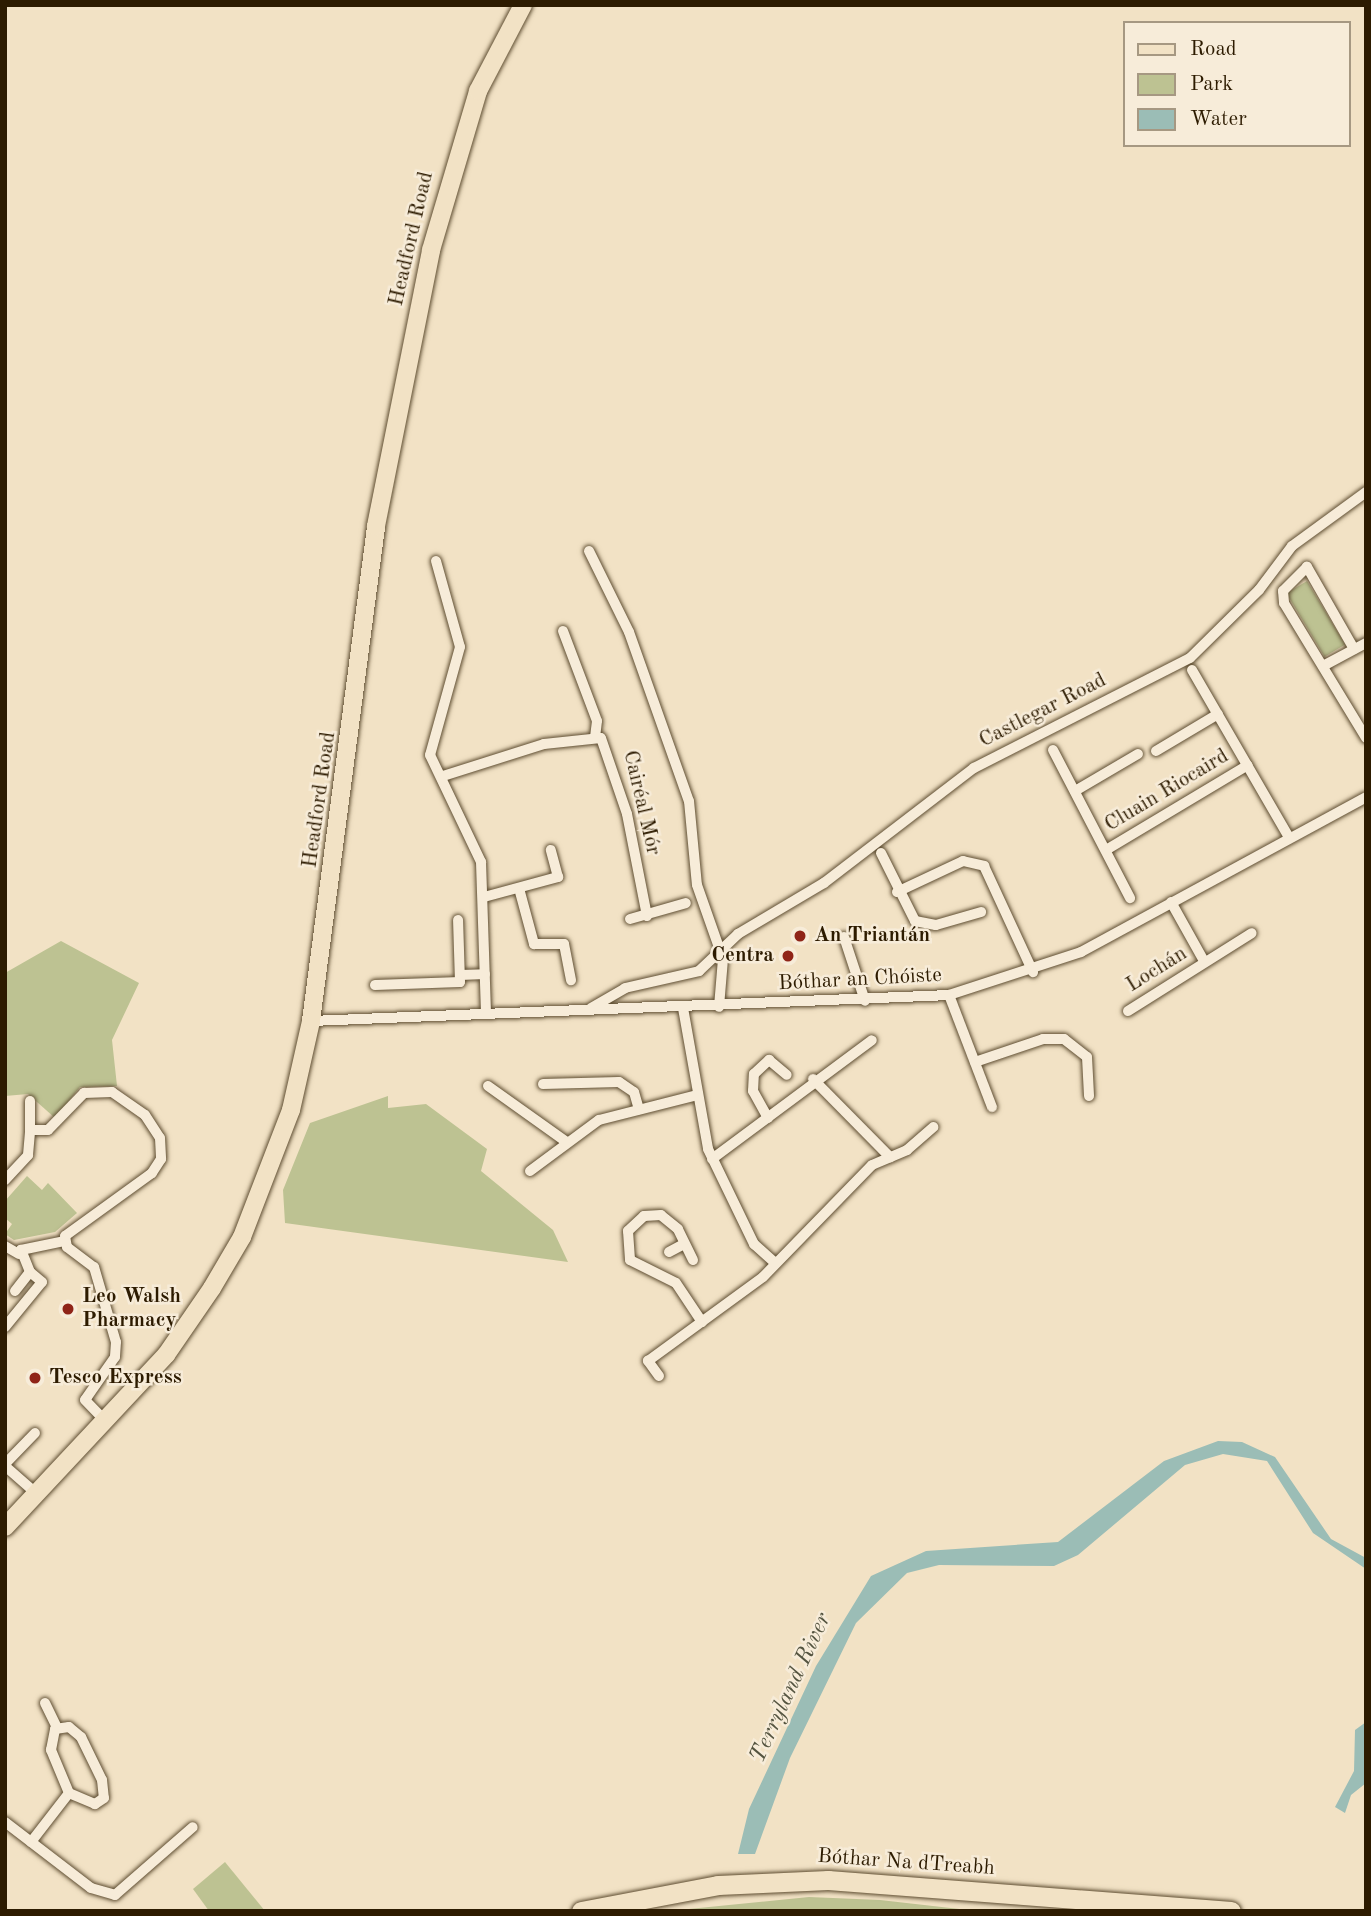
<!DOCTYPE html>
<html>
<head>
<meta charset="utf-8">
<style>
	body { margin:0 }
	#map { position:relative; width:1371px; height:1916px; overflow:hidden; background:#f2e2c5; font-family:"Old Standard TT",serif }
	div>[style] { position:absolute }
	.green>* { inset:0; background:#bdc292; transform-origin:0 0 }
	.water>* { inset:0; background:#9bbdb6 }
	.roads { filter:drop-shadow(0 0 2px #5e4d31) drop-shadow(0 0 2px #5e4d31) }
	.minor>* { height:10px; margin:-5px; padding:0 5px; transform-origin:5px; border-radius:5px; background:#f7ecd9 }
	.primary>* { height:18px; margin:-9px; padding:0 9px; transform-origin:9px; border-radius:9px; background:#f2e2c5 }
	.trunk>* { height:19px; margin:-9.5px; padding:0 9.5px; transform-origin:9.5px; border-radius:9.5px; background:#f2e2c5 }
	.dots>* { width:19px; height:19px; translate:-50% -50%; box-sizing:border-box; border:4px solid #f7ecd9; border-radius:50% }
	span { translate:-50% -50%; white-space:nowrap; text-align:center; line-height:1.15; -webkit-text-stroke:5px #f7ecd9; paint-order:stroke }
	.street-label { font-size:21px; color:#2d1b00 }
	.poi-label { font-size:21px; color:#2d1b00; font-weight:700 }
	.left { translate:0 -50%; text-align:left }
	.right { translate:-100% -50%; text-align:right }
	.water-label { font-size:23px; color:#545440; font-style:italic }
	.frame { position:absolute; inset:0; border:7px solid #2d1b00; pointer-events:none }
	.legend { position:absolute; left:1123px; top:21px; width:228px; height:126px; box-sizing:border-box; background:#f7ecd9; border:2px solid #a69882; margin:0; padding:9px 12px; list-style:none; font-size:21px; color:#2d1b00 }
	.legend li { display:flex; align-items:center; gap:14px; height:35px }
	.legend b { width:35px; border:2px solid #a69882 }
</style>
</head>
<body>
<div id="map">
	<div class="green">
		<div style="left:1307px;top:581px;width:74px;height:24px;rotate:59deg"></div>
		<div style="clip-path:polygon(61px 941px,139px 983px,112px 1040px,117px 1086px,80px 1087px,55px 1118px,28px 1094px,5px 1096px,5px 973px)"></div>
		<div style="clip-path:polygon(388px 1096px,388px 1108px,426px 1104px,487px 1149px,481px 1171px,553px 1230px,568px 1262px,285px 1223px,283px 1190px,310px 1123px)"></div>
		<div style="clip-path:polygon(27px 1176px,42px 1190px,48px 1183px,77px 1213px,55px 1232px,14px 1240px,5px 1234px,12px 1224px,5px 1218px,5px 1201px)"></div>
		<div style="clip-path:polygon(225px 1862px,265px 1911px,209px 1911px,193px 1889px)"></div>
		<div style="clip-path:polygon(809px 1897px,880px 1900px,977px 1911px,669px 1911px)"></div>
	</div>
	<div class="water">
		<div style="clip-path:polygon(1218px 1441px,1242px 1442px,1275px 1457px,1331px 1539px,1366px 1558px,1366px 1569px,1313px 1533px,1267px 1461px,1223px 1454px,1185px 1465px,1078px 1555px,1054px 1566px,939px 1565px,907px 1573px,856px 1623px,790px 1758px,755px 1854px,738px 1854px,749px 1809px,816px 1666px,871px 1576px,926px 1551px,1058px 1542px,1164px 1461px)"></div>
		<div style="clip-path:polygon(1366px 1722px,1366px 1783px,1351px 1795px,1345px 1813px,1335px 1807px,1354px 1771px,1355px 1730px)"></div>
	</div>
	<div class="roads">
		<div class="minor">
			<div style="left:589px;top:551px;width:90px;rotate:63.7deg"></div>
			<div style="left:629px;top:632px;width:179px;rotate:70.5deg"></div>
			<div style="left:689px;top:801px;width:84px;rotate:84.6deg"></div>
			<div style="left:697px;top:885px;width:78px;rotate:70.6deg"></div>
			<div style="left:723px;top:959px;width:48px;rotate:94.8deg"></div>
			<div style="left:436px;top:561px;width:89px;rotate:74.4deg"></div>
			<div style="left:460px;top:647px;width:112px;rotate:105.5deg"></div>
			<div style="left:430px;top:755px;width:119px;rotate:64.5deg"></div>
			<div style="left:481px;top:862px;width:152px;rotate:88.1deg"></div>
			<div style="left:563px;top:631px;width:96px;rotate:69.3deg"></div>
			<div style="left:597px;top:721px;width:16px;rotate:97deg"></div>
			<div style="left:1354px;top:649px;width:95px;rotate:-119.8deg"></div>
			<div style="left:1307px;top:567px;width:34px;rotate:135deg"></div>
			<div style="left:1283px;top:591px;width:12px;rotate:85deg"></div>
			<div style="left:1284px;top:603px;width:158px;rotate:58.7deg"></div>
			<div style="left:1323px;top:666px;width:49px;rotate:-28.1deg"></div>
			<div style="left:1192px;top:670px;width:193px;rotate:59.9deg"></div>
			<div style="left:1053px;top:750px;width:167px;rotate:62.5deg"></div>
			<div style="left:1156px;top:751px;width:72px;rotate:-30.8deg"></div>
			<div style="left:443px;top:776px;width:106px;rotate:-17.6deg"></div>
			<div style="left:544px;top:744px;width:57px;rotate:-6deg"></div>
			<div style="left:601px;top:738px;width:80px;rotate:71.1deg"></div>
			<div style="left:627px;top:814px;width:104px;rotate:78.9deg"></div>
			<div style="left:1075px;top:791px;width:73px;rotate:-30.4deg"></div>
			<div style="left:1106px;top:850px;width:165px;rotate:-30.9deg"></div>
			<div style="left:881px;top:853px;width:76px;rotate:63.4deg"></div>
			<div style="left:915px;top:921px;width:21px;rotate:11deg"></div>
			<div style="left:936px;top:925px;width:47px;rotate:-16.1deg"></div>
			<div style="left:520px;top:892px;width:54px;rotate:74.9deg"></div>
			<div style="left:534px;top:944px;width:30px"></div>
			<div style="left:564px;top:944px;width:37px;rotate:79deg"></div>
			<div style="left:897px;top:892px;width:73px;rotate:-25.2deg"></div>
			<div style="left:963px;top:861px;width:22px;rotate:13deg"></div>
			<div style="left:984px;top:866px;width:117px;rotate:65.2deg"></div>
			<div style="left:484px;top:897px;width:77px;rotate:-15.1deg"></div>
			<div style="left:558px;top:877px;width:28px;rotate:-105deg"></div>
			<div style="left:1171px;top:902px;width:68px;rotate:60.8deg"></div>
			<div style="left:630px;top:919px;width:58px;rotate:-15.9deg"></div>
			<div style="left:844px;top:937px;width:67px;rotate:71.8deg"></div>
			<div style="left:460px;top:975px;width:25px;rotate:-2deg"></div>
			<div style="left:375px;top:985px;width:85px;rotate:-2deg"></div>
			<div style="left:460px;top:982px;width:62px;rotate:-91.8deg"></div>
			<div style="left:949px;top:995px;width:120px;rotate:69deg"></div>
			<div style="left:591px;top:1008px;width:39px;rotate:-30deg"></div>
			<div style="left:625px;top:988px;width:76px;rotate:-12.9deg"></div>
			<div style="left:699px;top:971px;width:54px;rotate:-43.5deg"></div>
			<div style="left:738px;top:934px;width:100px;rotate:-30.7deg"></div>
			<div style="left:824px;top:883px;width:189px;rotate:-37.5deg"></div>
			<div style="left:974px;top:768px;width:242px;rotate:-27deg"></div>
			<div style="left:1190px;top:658px;width:97px;rotate:-44.6deg"></div>
			<div style="left:1259px;top:590px;width:55px;rotate:-53.1deg"></div>
			<div style="left:1292px;top:546px;width:92px;rotate:-36.1deg"></div>
			<div style="left:683px;top:1008px;width:143px;rotate:79.9deg"></div>
			<div style="left:708px;top:1149px;width:106px;rotate:64.2deg"></div>
			<div style="left:754px;top:1244px;width:27px;rotate:42deg"></div>
			<div style="left:1128px;top:1011px;width:146px;rotate:-32.2deg"></div>
			<div style="left:311px;top:1021px;width:639px;rotate:-2.33deg"></div>
			<div style="left:949px;top:995px;width:139px;rotate:-18deg"></div>
			<div style="left:1081px;top:952px;width:324px;rotate:-28.5deg"></div>
			<div style="left:975px;top:1062px;width:72px;rotate:-18.7deg"></div>
			<div style="left:1043px;top:1039px;width:21px"></div>
			<div style="left:1064px;top:1039px;width:29px;rotate:38deg"></div>
			<div style="left:1087px;top:1057px;width:39px;rotate:87deg"></div>
			<div style="left:813px;top:1079px;width:110px;rotate:45.4deg"></div>
			<div style="left:543px;top:1084px;width:76px;rotate:-1.5deg"></div>
			<div style="left:619px;top:1082px;width:18px;rotate:34deg"></div>
			<div style="left:634px;top:1092px;width:18px;rotate:74deg"></div>
			<div style="left:488px;top:1086px;width:95px;rotate:35.5deg"></div>
			<div style="left:30px;top:1101px;width:29px;rotate:90deg"></div>
			<div style="left:30px;top:1130px;width:18px"></div>
			<div style="left:48px;top:1130px;width:52px;rotate:-45.8deg"></div>
			<div style="left:84px;top:1093px;width:28px;rotate:-2deg"></div>
			<div style="left:112px;top:1092px;width:40px;rotate:34.9deg"></div>
			<div style="left:145px;top:1115px;width:27px;rotate:57deg"></div>
			<div style="left:160px;top:1138px;width:21px;rotate:87deg"></div>
			<div style="left:161px;top:1159px;width:17px;rotate:123deg"></div>
			<div style="left:152px;top:1173px;width:107px;rotate:144.1deg"></div>
			<div style="left:65px;top:1236px;width:11px;rotate:80deg"></div>
			<div style="left:67px;top:1247px;width:34px;rotate:37deg"></div>
			<div style="left:94px;top:1267px;width:78px;rotate:73.7deg"></div>
			<div style="left:116px;top:1342px;width:15px;rotate:94deg"></div>
			<div style="left:115px;top:1357px;width:52px;rotate:124.9deg"></div>
			<div style="left:85px;top:1400px;width:30px;rotate:46deg"></div>
			<div style="left:768px;top:1118px;width:31px;rotate:-119deg"></div>
			<div style="left:753px;top:1091px;width:17px;rotate:-87deg"></div>
			<div style="left:754px;top:1074px;width:21px;rotate:-43deg"></div>
			<div style="left:769px;top:1060px;width:23px;rotate:40deg"></div>
			<div style="left:712px;top:1159px;width:199px;rotate:-36.6deg"></div>
			<div style="left:530px;top:1171px;width:86px;rotate:-36.5deg"></div>
			<div style="left:599px;top:1120px;width:98px;rotate:-14.2deg"></div>
			<div style="left:5px;top:1180px;width:34px;rotate:-47deg"></div>
			<div style="left:28px;top:1155px;width:25px;rotate:-85deg"></div>
			<div style="left:5px;top:1246px;width:16px;rotate:30deg"></div>
			<div style="left:669px;top:1252px;width:17px;rotate:-28deg"></div>
			<div style="left:693px;top:1260px;width:34px;rotate:-116deg"></div>
			<div style="left:678px;top:1229px;width:22px;rotate:-141deg"></div>
			<div style="left:661px;top:1215px;width:17px;rotate:177deg"></div>
			<div style="left:644px;top:1216px;width:22px;rotate:137deg"></div>
			<div style="left:628px;top:1231px;width:29px;rotate:86deg"></div>
			<div style="left:630px;top:1260px;width:51px;rotate:26.6deg"></div>
			<div style="left:676px;top:1283px;width:47px;rotate:56.3deg"></div>
			<div style="left:15px;top:1291px;width:24px;rotate:-52deg"></div>
			<div style="left:30px;top:1272px;width:24px;rotate:-112deg"></div>
			<div style="left:21px;top:1250px;width:45px;rotate:-11.6deg"></div>
			<div style="left:5px;top:1327px;width:58px;rotate:-50.6deg"></div>
			<div style="left:42px;top:1282px;width:16px;rotate:-140deg"></div>
			<div style="left:659px;top:1376px;width:19px;rotate:-126deg"></div>
			<div style="left:648px;top:1361px;width:142px;rotate:-36.1deg"></div>
			<div style="left:763px;top:1277px;width:156px;rotate:-45.8deg"></div>
			<div style="left:872px;top:1165px;width:38px;rotate:-23deg"></div>
			<div style="left:907px;top:1150px;width:35px;rotate:-41deg"></div>
			<div style="left:5px;top:1464px;width:43px;rotate:-45.9deg"></div>
			<div style="left:5px;top:1466px;width:44px;rotate:41.3deg"></div>
			<div style="left:45px;top:1703px;width:28px;rotate:64deg"></div>
			<div style="left:69px;top:1727px;width:16px;rotate:40deg"></div>
			<div style="left:81px;top:1737px;width:48px;rotate:64deg"></div>
			<div style="left:102px;top:1780px;width:18px;rotate:84deg"></div>
			<div style="left:104px;top:1798px;width:11px;rotate:146deg"></div>
			<div style="left:95px;top:1804px;width:28px;rotate:-157deg"></div>
			<div style="left:69px;top:1793px;width:47px;rotate:-112.7deg"></div>
			<div style="left:51px;top:1750px;width:21px;rotate:-79deg"></div>
			<div style="left:55px;top:1729px;width:14px;rotate:-8deg"></div>
			<div style="left:5px;top:1822px;width:108px;rotate:37.5deg"></div>
			<div style="left:91px;top:1888px;width:25px;rotate:16deg"></div>
			<div style="left:115px;top:1895px;width:103px;rotate:-41.1deg"></div>
			<div style="left:31px;top:1842px;width:62px;rotate:-52.2deg"></div>
		</div>
		<div class="primary">
			<div style="left:5px;top:1527px;width:236px;rotate:-46.9deg"></div>
			<div style="left:166px;top:1355px;width:81px;rotate:-55.5deg"></div>
			<div style="left:212px;top:1288px;width:59px;rotate:-59.5deg"></div>
			<div style="left:242px;top:1237px;width:136px;rotate:-68.9deg"></div>
			<div style="left:291px;top:1110px;width:91px;rotate:-77.3deg"></div>
			<div style="left:311px;top:1021px;width:499px;rotate:-82.5deg"></div>
			<div style="left:376px;top:526px;width:281px;rotate:-78.7deg"></div>
			<div style="left:431px;top:250px;width:166px;rotate:-73.5deg"></div>
			<div style="left:478px;top:91px;width:97px;rotate:-62.4deg"></div>
		</div>
		<div class="trunk">
			<div style="left:581px;top:1911px;width:139px;rotate:-10.7deg"></div>
			<div style="left:718px;top:1885px;width:110px;rotate:-2.6deg"></div>
			<div style="left:828px;top:1880px;width:404px;rotate:4.4deg"></div>
		</div>
	</div>
	<div class="dots">
		<div style="left:800px;top:936px;background:#8f2418"></div>
		<div style="left:788px;top:956px;background:#8f2418"></div>
		<div style="left:68px;top:1309px;background:#8f2418"></div>
		<div style="left:35px;top:1378px;background:#8f2418"></div>
	</div>
	<div class="street-label">
		<span style="left:412px;top:239px;rotate:-77deg">Headford Road</span>
		<span style="left:1043px;top:711px;rotate:-27deg">Castlegar Road</span>
		<span style="left:1167px;top:791px;rotate:-31deg">Cluain Riocaird</span>
		<span style="left:320px;top:800px;rotate:-82deg">Headford Road</span>
		<span style="left:641px;top:803px;rotate:77deg">Cairéal Mór</span>
		<span style="left:1157px;top:970px;rotate:-32deg">Lochán</span>
		<span style="left:860px;top:980px;rotate:-3deg">Bóthar an Chóiste</span>
		<span style="left:906px;top:1863px;rotate:4deg">Bóthar Na dTreabh</span>
	</div>
	<div class="poi-label">
		<span class="left" style="left:814px;top:936px">An Triantán</span>
		<span class="right" style="left:774px;top:956px">Centra</span>
		<span class="left" style="left:82px;top:1309px">Leo Walsh<br>Pharmacy</span>
		<span class="left" style="left:49px;top:1378px">Tesco Express</span>
	</div>
	<div class="water-label">
		<span style="left:791px;top:1688px;rotate:-65deg">Terryland River</span>
	</div>
	<div class="frame"></div>
	<ul class="legend">
	<li><b style="height:9px;background:#f2e2c5"></b>Road</li>
	<li><b style="height:19px;background:#bdc292"></b>Park</li>
	<li><b style="height:19px;background:#9bbdb6"></b>Water</li>
	</ul>
</div>
</body>
</html>
